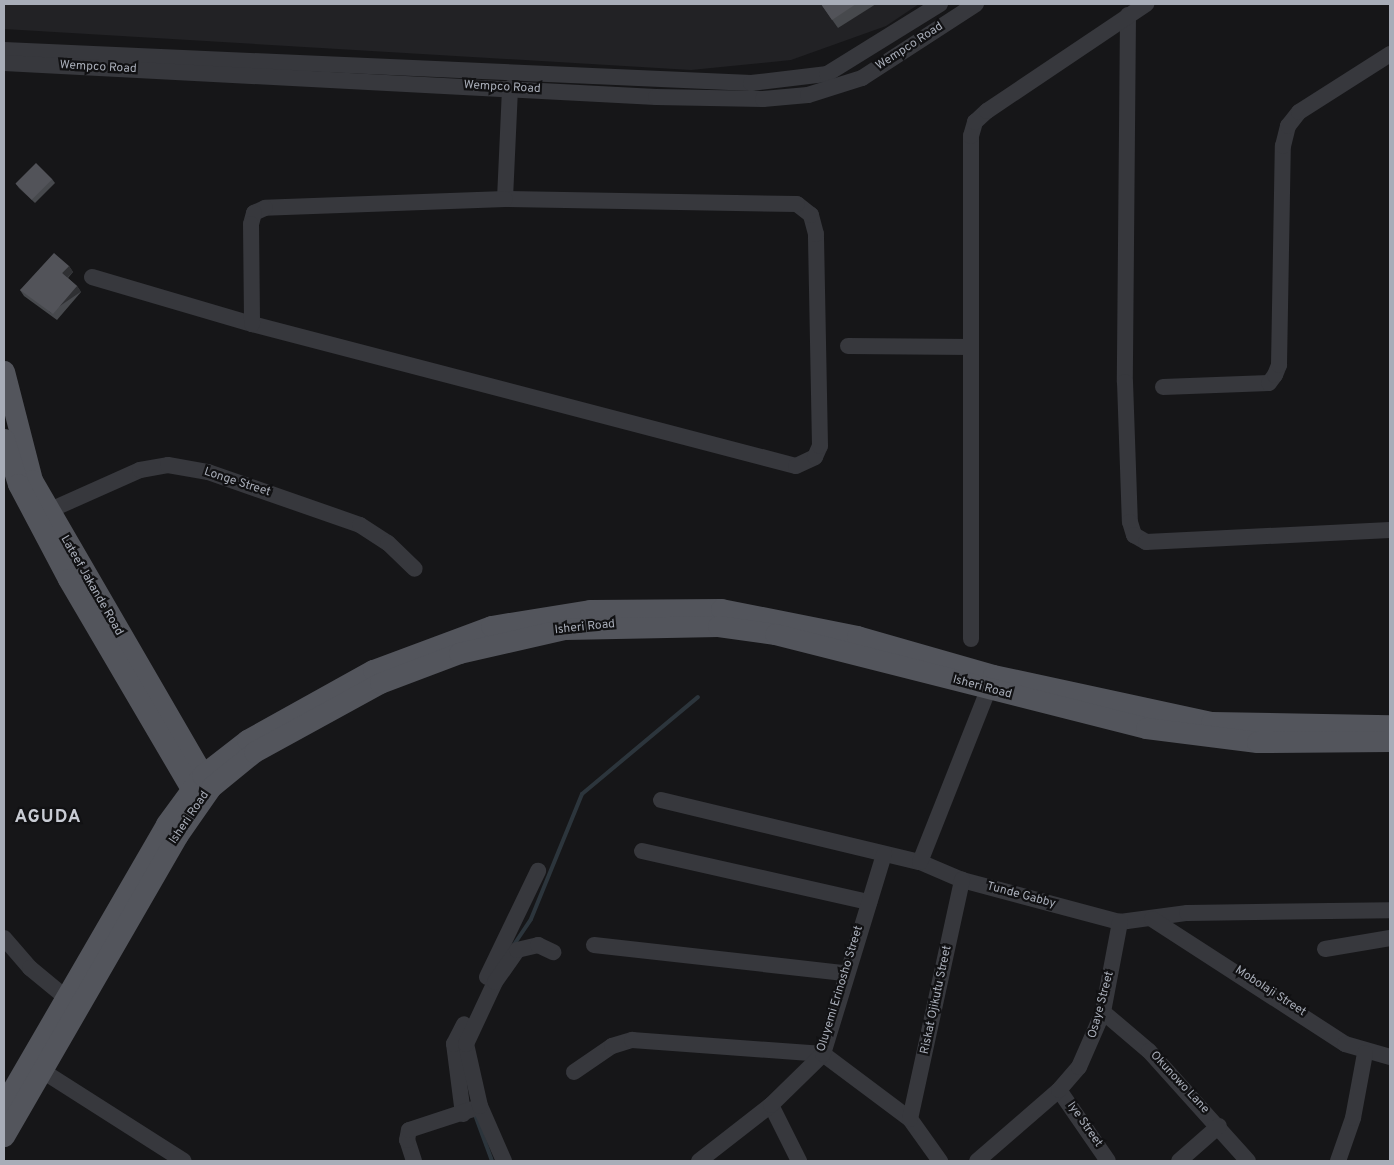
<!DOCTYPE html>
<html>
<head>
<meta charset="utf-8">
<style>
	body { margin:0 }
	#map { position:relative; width:1394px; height:1165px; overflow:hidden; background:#161618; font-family:Overpass,sans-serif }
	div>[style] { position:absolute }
	.built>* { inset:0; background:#222225 }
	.stream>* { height:4px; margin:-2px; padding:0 2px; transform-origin:2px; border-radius:2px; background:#2c353c }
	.minor>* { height:16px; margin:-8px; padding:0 8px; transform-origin:8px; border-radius:8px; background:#37383d }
	.major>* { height:21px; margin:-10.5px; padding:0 10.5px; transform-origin:10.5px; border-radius:10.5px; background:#53555c }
	.wall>* { inset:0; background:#47494d }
	.shaded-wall>* { inset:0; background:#2f3033; transform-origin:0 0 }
	.building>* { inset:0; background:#525359; transform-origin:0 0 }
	span { translate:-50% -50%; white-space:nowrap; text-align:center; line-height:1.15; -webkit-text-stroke:4.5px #111113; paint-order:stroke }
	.street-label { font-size:12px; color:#a8adb8 }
	.district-label { font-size:18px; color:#c9ccd4; font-weight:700; letter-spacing:1px }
	.frame { position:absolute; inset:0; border:5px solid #a8adb8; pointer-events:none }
</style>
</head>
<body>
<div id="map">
	<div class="built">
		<div style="clip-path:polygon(4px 4px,919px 4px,886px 26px,791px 60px,691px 70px,4px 29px)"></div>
	</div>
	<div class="stream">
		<div style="left:513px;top:946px;width:32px;rotate:-56deg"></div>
		<div style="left:531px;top:919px;width:135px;rotate:-67.8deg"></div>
		<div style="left:582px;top:794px;width:151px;rotate:-39.9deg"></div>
		<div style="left:474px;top:1112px;width:52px;rotate:69.8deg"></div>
	</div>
	<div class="minor">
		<div style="left:1128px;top:15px;width:367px;rotate:90.5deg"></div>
		<div style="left:1125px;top:382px;width:140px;rotate:88deg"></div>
		<div style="left:1130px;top:522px;width:14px;rotate:73deg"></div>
		<div style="left:1134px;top:535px;width:14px;rotate:30deg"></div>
		<div style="left:1146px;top:542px;width:244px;rotate:-2.8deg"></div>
		<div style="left:4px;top:50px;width:748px;rotate:2.53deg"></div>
		<div style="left:751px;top:83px;width:77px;rotate:-6.8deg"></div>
		<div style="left:827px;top:74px;width:133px;rotate:-31.8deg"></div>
		<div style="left:4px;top:63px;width:653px;rotate:2.99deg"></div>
		<div style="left:656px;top:97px;width:107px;rotate:1.1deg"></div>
		<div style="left:763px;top:99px;width:45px;rotate:-5.1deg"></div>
		<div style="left:808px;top:95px;width:57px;rotate:-17.5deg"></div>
		<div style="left:862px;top:78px;width:136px;rotate:-33deg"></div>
		<div style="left:505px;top:199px;width:111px;rotate:-87.4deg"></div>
		<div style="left:92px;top:277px;width:167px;rotate:16.4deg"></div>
		<div style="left:252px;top:324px;width:562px;rotate:14.63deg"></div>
		<div style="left:796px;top:466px;width:21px;rotate:-25deg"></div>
		<div style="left:815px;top:457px;width:12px;rotate:-66deg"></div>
		<div style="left:820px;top:446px;width:212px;rotate:-91.1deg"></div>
		<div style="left:816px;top:234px;width:20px;rotate:-105deg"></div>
		<div style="left:811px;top:215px;width:18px;rotate:-142deg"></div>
		<div style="left:797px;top:204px;width:292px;rotate:-179deg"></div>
		<div style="left:505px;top:199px;width:240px;rotate:177.9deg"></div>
		<div style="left:265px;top:208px;width:12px;rotate:156deg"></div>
		<div style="left:254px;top:213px;width:11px;rotate:105deg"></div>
		<div style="left:251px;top:224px;width:100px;rotate:89.4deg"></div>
		<div style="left:848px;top:346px;width:123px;rotate:0.5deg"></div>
		<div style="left:1163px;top:387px;width:106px;rotate:-2.2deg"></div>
		<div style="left:1269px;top:383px;width:10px;rotate:-53deg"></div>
		<div style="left:1275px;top:375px;width:11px;rotate:-68deg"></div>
		<div style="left:1279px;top:365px;width:219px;rotate:-89deg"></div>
		<div style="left:1283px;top:146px;width:21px;rotate:-76deg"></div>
		<div style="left:1288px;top:126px;width:18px;rotate:-52deg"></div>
		<div style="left:1299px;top:112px;width:108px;rotate:-32.5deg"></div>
		<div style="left:48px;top:511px;width:101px;rotate:-24deg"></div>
		<div style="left:140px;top:470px;width:28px;rotate:-10deg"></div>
		<div style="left:168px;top:465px;width:41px;rotate:9.9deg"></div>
		<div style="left:208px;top:472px;width:161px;rotate:19.2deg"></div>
		<div style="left:360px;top:525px;width:33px;rotate:33deg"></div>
		<div style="left:388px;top:543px;width:37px;rotate:44deg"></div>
		<div style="left:971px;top:639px;width:503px;rotate:-90deg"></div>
		<div style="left:971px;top:136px;width:15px;rotate:-74deg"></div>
		<div style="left:975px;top:122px;width:16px;rotate:-43deg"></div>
		<div style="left:987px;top:111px;width:192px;rotate:-33.9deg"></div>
		<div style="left:661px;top:800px;width:266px;rotate:13.5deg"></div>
		<div style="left:920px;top:862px;width:46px;rotate:23.2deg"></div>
		<div style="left:962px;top:880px;width:163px;rotate:14.9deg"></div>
		<div style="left:1120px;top:922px;width:68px;rotate:-7.7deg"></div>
		<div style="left:1187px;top:913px;width:203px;rotate:-0.8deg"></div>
		<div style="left:642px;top:851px;width:233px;rotate:12.7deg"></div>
		<div style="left:920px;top:862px;width:185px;rotate:-68.4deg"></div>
		<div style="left:1152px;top:919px;width:230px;rotate:32.9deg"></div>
		<div style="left:1345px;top:1044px;width:47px;rotate:16.1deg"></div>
		<div style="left:4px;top:938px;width:40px;rotate:49deg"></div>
		<div style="left:30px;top:968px;width:45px;rotate:39.6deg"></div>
		<div style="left:594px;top:945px;width:252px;rotate:6.4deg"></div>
		<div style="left:1325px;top:949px;width:66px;rotate:-9.6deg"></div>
		<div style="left:487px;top:977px;width:118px;rotate:-64.3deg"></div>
		<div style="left:1103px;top:1012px;width:60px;rotate:40.3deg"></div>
		<div style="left:1149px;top:1051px;width:148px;rotate:48deg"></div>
		<div style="left:41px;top:1070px;width:169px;rotate:32.5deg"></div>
		<div style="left:574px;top:1072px;width:46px;rotate:-34.4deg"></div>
		<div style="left:612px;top:1046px;width:21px;rotate:-17deg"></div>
		<div style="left:632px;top:1040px;width:192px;rotate:4.2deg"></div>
		<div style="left:823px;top:1054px;width:109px;rotate:36.8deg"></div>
		<div style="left:910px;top:1119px;width:52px;rotate:54.5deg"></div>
		<div style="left:1059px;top:1090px;width:86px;rotate:55.4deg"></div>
		<div style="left:771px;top:1105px;width:63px;rotate:63.4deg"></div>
		<div style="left:463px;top:1114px;width:71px;rotate:-97.3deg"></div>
		<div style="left:454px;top:1044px;width:22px;rotate:-63deg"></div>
		<div style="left:910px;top:1119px;width:245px;rotate:-77.7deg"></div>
		<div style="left:414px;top:1161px;width:22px;rotate:-108deg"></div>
		<div style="left:407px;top:1140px;width:10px;rotate:-79deg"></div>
		<div style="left:409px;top:1130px;width:67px;rotate:-18.2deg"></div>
		<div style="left:504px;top:1161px;width:60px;rotate:-113.6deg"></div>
		<div style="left:480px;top:1106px;width:64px;rotate:-102.7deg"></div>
		<div style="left:466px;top:1044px;width:68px;rotate:-64.9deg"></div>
		<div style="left:495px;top:982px;width:39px;rotate:-55deg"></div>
		<div style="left:517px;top:950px;width:22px;rotate:-13deg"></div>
		<div style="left:538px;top:945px;width:17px;rotate:25deg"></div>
		<div style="left:699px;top:1161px;width:91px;rotate:-37.9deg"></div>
		<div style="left:771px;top:1105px;width:73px;rotate:-44.4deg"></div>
		<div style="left:823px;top:1054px;width:209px;rotate:-73deg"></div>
		<div style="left:977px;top:1161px;width:108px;rotate:-40.9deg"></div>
		<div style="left:1059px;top:1090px;width:30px;rotate:-49deg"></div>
		<div style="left:1079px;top:1067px;width:60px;rotate:-66.4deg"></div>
		<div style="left:1103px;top:1012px;width:92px;rotate:-79.3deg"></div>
		<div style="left:1179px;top:1161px;width:53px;rotate:-41.2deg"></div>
		<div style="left:1338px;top:1161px;width:46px;rotate:-70.8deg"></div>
		<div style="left:1353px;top:1118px;width:66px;rotate:-79.5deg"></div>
	</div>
	<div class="major">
		<div style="left:4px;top:371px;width:113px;rotate:75.6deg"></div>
		<div style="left:32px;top:480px;width:353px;rotate:59.9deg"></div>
		<div style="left:4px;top:439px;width:47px;rotate:72.7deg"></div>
		<div style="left:18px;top:484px;width:107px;rotate:62.2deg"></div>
		<div style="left:68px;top:579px;width:255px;rotate:59.6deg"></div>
		<div style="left:4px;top:1104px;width:323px;rotate:-59.9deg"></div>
		<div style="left:166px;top:824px;width:61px;rotate:-53.7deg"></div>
		<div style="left:202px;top:775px;width:57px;rotate:-37.9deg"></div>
		<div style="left:247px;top:740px;width:144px;rotate:-29.1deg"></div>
		<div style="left:373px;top:670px;width:126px;rotate:-20.4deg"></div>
		<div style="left:491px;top:626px;width:100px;rotate:-9.2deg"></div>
		<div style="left:590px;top:610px;width:131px;rotate:-0.4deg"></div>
		<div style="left:721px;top:609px;width:139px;rotate:11.2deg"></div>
		<div style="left:857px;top:636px;width:141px;rotate:16deg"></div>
		<div style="left:993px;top:675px;width:223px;rotate:12.2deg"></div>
		<div style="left:1211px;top:722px;width:179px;rotate:1deg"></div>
		<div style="left:4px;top:1136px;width:346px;rotate:-60deg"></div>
		<div style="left:177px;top:836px;width:60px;rotate:-55.2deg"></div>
		<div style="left:211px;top:787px;width:55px;rotate:-39.1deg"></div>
		<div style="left:254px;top:752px;width:144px;rotate:-28.7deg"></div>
		<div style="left:380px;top:683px;width:85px;rotate:-20.8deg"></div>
		<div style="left:459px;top:653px;width:109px;rotate:-12.8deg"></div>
		<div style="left:565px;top:629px;width:153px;rotate:-1.1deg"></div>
		<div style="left:718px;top:626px;width:58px;rotate:8deg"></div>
		<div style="left:775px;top:634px;width:383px;rotate:14.2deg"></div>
		<div style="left:1146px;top:728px;width:112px;rotate:7.2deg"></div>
		<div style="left:1257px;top:742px;width:133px;rotate:-0.4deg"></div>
	</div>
	<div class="wall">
		<div style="clip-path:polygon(821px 4px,876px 4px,838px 28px)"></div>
		<div style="clip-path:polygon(52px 179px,55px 183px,35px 203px,19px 188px,16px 184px)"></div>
		<div style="clip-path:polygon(69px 266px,73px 272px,68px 278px,77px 286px,81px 292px,57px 320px,24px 296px,20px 290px)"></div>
	</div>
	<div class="shaded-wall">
		<div style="clip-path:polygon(69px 266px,73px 272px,66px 279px,62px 273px)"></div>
		<div style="left:77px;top:286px;width:7px;height:37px;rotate:56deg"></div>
	</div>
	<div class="building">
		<div style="clip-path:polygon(821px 4px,856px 4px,832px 20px)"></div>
		<div style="left:36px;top:163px;width:23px;height:29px;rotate:45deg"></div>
		<div style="clip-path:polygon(54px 253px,69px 266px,62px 273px,77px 286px,53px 314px,20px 290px)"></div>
	</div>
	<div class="street-label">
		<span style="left:910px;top:47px;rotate:-33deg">Wempco Road</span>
		<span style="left:98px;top:68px;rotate:3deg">Wempco Road</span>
		<span style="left:502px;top:88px;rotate:3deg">Wempco Road</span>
		<span style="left:237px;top:483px;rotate:18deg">Longe Street</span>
		<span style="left:91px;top:586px;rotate:60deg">Lateef Jakande Road</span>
		<span style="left:585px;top:628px;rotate:-6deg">Isheri Road</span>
		<span style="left:982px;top:688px;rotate:15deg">Isheri Road</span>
		<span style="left:190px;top:818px;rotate:-56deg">Isheri Road</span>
		<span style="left:1021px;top:896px;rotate:15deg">Tunde Gabby</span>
		<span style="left:841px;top:989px;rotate:-73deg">Oluyemi Erinosho Street</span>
		<span style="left:1270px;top:992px;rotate:33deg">Mobolaji Street</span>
		<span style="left:937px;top:1000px;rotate:-78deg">Riskat Ojikutu Street</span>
		<span style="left:1102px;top:1005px;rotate:-75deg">Osaye Street</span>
		<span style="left:1179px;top:1083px;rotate:47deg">Okunowo Lane</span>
		<span style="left:1084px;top:1125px;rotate:55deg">Iye Street</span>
	</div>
	<div class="district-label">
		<span style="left:48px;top:818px">AGUDA</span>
	</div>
	<div class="frame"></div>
</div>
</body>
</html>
